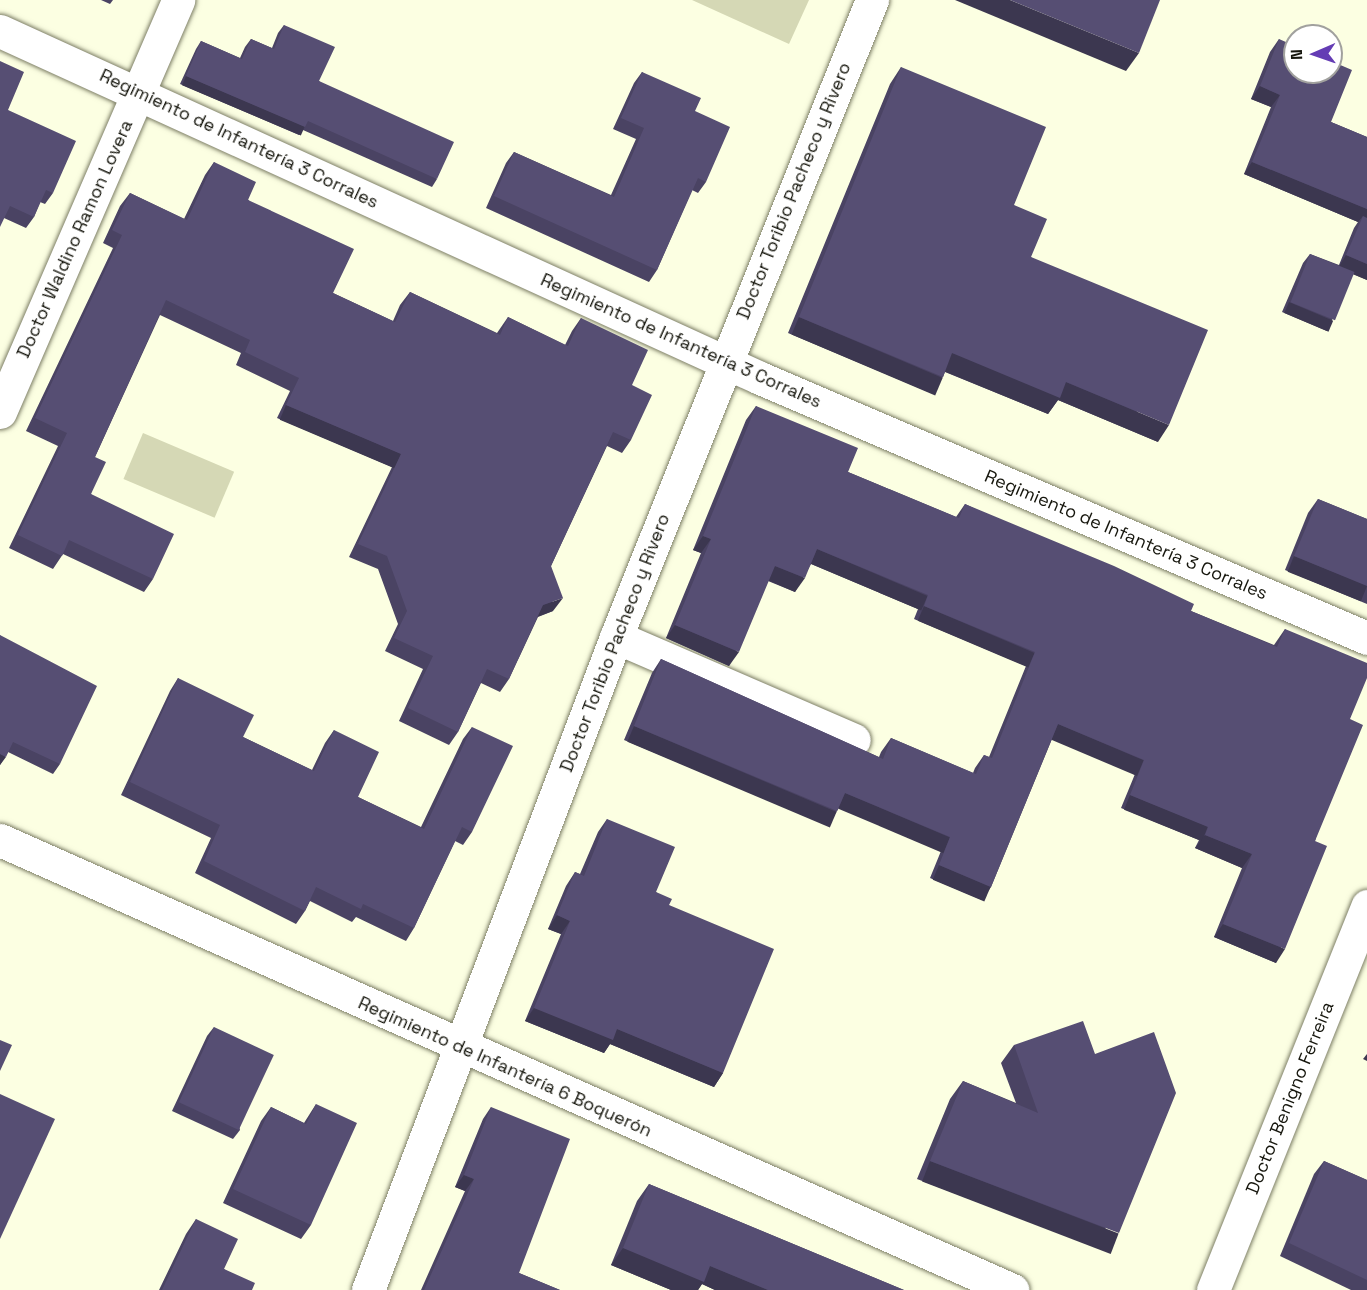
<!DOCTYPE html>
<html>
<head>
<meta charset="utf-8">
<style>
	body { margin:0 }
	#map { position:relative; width:1367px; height:1290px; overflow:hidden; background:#fcffe2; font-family:"Space Grotesk",sans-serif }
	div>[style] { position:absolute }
	.green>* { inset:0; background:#d5d8b5; transform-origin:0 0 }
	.roads { filter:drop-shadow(0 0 2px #7d7f66) drop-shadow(0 0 2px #7d7f66) }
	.minor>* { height:33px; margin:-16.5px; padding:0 16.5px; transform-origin:16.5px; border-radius:16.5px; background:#fff }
	.wall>* { inset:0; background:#4a4363 }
	.shaded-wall>* { inset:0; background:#3c3750; transform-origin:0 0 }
	.building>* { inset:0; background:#564e73; transform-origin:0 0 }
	span { translate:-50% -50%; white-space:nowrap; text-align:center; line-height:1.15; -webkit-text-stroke:6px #fff; paint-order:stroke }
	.street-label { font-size:18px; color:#15150c }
	.north { position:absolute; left:1283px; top:24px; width:60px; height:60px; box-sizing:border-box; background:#fff; border:2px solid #a1a19e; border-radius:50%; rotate:268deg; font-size:16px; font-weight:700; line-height:24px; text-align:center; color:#15150c }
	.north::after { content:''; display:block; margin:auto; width:21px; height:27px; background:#643cb4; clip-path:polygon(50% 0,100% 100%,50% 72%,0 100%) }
</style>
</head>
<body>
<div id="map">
	<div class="green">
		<div style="clip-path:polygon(692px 0,809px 0,789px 44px)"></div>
		<div style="left:143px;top:433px;width:99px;height:50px;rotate:23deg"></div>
	</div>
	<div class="roads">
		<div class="minor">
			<div style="left:0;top:31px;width:835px;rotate:24.54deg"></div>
			<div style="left:760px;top:378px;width:660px;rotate:23.19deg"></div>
			<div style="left:0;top:412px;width:449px;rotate:-66.6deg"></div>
			<div style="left:616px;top:637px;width:259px;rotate:23.4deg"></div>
			<div style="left:0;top:840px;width:1108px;rotate:23.97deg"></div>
			<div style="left:368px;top:1290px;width:699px;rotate:-69.2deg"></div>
			<div style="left:616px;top:637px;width:687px;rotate:-68.11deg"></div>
			<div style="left:1213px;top:1290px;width:414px;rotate:-68.1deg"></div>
		</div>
	</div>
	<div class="wall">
		<div style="clip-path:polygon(101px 0,113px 0,110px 4px)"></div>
		<div style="clip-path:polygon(284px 25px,319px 81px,437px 179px,432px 187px,303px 130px,299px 135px,180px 84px,196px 49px,201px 41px,240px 58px,245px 47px,251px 39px,272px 48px,278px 33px)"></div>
		<div style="clip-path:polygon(1279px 39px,1331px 122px,1367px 137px,1367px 280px,1353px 274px,1327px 331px,1282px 312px,1303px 263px,1310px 254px,1339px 265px,1354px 228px,1358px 222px,1244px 174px,1271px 107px,1251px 99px,1270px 52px)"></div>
		<div style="clip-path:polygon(901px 67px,1014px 205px,1031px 257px,1158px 442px,1058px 400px,1048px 414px,945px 372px,943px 377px,931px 393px,788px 333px,890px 84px)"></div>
		<div style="clip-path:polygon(642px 72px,695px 111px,706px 182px,698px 193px,692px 190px,657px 270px,649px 282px,486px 208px,506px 163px,514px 152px,611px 195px,636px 139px,613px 129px,634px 83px)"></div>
		<div style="clip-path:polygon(8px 110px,53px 193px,45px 204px,40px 202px,34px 217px,26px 228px,4px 218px)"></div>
		<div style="clip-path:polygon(214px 162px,333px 293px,393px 321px,400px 305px,410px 292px,497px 333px,508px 317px,565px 345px,572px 331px,581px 318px,632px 385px,631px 440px,622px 453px,607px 446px,551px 566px,553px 611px,538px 617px,509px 679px,500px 692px,481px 683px,458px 732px,449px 745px,399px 721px,423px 669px,385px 651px,398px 624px,378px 569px,349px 557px,392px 467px,277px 418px,290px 391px,236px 365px,241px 353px,160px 315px,95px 457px,91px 494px,153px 579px,144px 592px,63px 554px,53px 569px,9px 548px,58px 446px,26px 431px,113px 248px,103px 243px,120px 206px,130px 193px,184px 219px,205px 175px)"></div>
		<div style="clip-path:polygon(756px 406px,848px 472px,956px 517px,965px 504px,1191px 611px,1274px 645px,1285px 629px,1350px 719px,1315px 841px,1276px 963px,1214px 937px,1242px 868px,1195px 848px,1199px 840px,1121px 808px,1135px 774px,1052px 739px,991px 887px,982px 900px,930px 878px,941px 851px,839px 808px,828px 825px,624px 740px,652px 673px,661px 659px,879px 757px,881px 752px,891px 738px,973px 773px,975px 768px,984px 755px,989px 757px,1026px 666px,914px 619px,918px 609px,811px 564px,795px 592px,768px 581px,729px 666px,666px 638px,701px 553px,693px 550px,746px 420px)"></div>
		<div style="clip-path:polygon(1318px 499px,1367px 519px,1367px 604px,1285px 570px,1308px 513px)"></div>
		<div style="clip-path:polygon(0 635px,60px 764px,53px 774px,8px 752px,0 765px)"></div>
		<div style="clip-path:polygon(178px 678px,243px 737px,312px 770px,325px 743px,334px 730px,358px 797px,421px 827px,463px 739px,472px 727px,472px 832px,463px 845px,455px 841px,414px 928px,406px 941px,356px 917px,352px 922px,310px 901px,305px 911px,296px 924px,195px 873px,211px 838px,121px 795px,170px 691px)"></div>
		<div style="clip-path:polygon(607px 819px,656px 892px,669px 905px,723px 1073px,714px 1087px,610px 1044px,604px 1053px,525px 1021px,561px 934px,548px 929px,566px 886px,575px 872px,580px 874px,598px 832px)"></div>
		<div style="clip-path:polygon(214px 1027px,240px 1130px,233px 1139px,172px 1111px,207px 1036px)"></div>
		<div style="clip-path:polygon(1014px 1045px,1095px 1054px,1107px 1251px,917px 1179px,950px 1099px,963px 1081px,1016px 1103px,1001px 1063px)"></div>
		<div style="clip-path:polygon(316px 1104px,311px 1225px,301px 1239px,223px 1203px,261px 1121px,271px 1107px,304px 1123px)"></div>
		<div style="clip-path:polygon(491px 1107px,519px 1273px,560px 1290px,421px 1290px,465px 1191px,455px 1187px,483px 1119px)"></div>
		<div style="clip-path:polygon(1324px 1161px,1367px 1180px,1367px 1290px,1351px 1290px,1280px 1256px,1314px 1174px)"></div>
		<div style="clip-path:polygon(649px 1184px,904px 1290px,715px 1290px,702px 1284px,698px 1290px,671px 1290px,611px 1265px,637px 1201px)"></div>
		<div style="clip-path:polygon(196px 1219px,224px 1269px,252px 1290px,159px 1290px,186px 1234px)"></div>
	</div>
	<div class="shaded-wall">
		<div style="clip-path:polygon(955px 0,1010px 0,1139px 53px,1126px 71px)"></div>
		<div style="left:186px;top:76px;width:129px;height:10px;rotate:23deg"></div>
		<div style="clip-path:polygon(1260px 86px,1280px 95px,1271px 107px,1251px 99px)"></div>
		<div style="clip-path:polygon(1252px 162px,1367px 209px,1367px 225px,1363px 216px,1358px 222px,1244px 174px)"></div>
		<div style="clip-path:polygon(1346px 255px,1367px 264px,1367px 280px,1338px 268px)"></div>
		<div style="left:1289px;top:302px;width:48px;height:12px;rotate:23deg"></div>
		<div style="left:799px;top:317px;width:156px;height:19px;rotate:23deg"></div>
		<div style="clip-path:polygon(952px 353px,1066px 382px,1169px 425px,1158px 442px,1058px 400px,1048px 414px,941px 370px)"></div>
		<div style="left:286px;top:405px;width:125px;height:16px;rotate:23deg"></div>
		<div style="clip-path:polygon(703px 536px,711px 539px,701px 553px,693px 550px)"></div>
		<div style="left:817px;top:549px;width:120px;height:16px;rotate:23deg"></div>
		<div style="left:1294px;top:556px;width:79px;height:17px;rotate:22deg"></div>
		<div style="clip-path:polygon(775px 566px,805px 578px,795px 592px,765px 579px)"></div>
		<div style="clip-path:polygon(563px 598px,553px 611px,534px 618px,543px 605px)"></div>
		<div style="left:924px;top:606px;width:120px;height:16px;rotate:23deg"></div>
		<div style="clip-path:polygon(675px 625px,739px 652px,729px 666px,666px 638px)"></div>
		<div style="left:1058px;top:724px;width:93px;height:17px;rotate:23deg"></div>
		<div style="left:634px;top:726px;width:220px;height:17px;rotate:23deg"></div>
		<div style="clip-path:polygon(0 754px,6px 757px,0 765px)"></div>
		<div style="left:845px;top:793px;width:114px;height:17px;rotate:23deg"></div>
		<div style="left:1130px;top:795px;width:84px;height:16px;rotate:22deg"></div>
		<div style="clip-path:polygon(1205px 835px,1252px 854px,1242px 868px,1195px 848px)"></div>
		<div style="left:939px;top:865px;width:56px;height:16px;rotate:23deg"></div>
		<div style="clip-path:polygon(557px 915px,570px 921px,561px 934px,548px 929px)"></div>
		<div style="clip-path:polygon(1223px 924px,1285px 949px,1276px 963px,1214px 937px)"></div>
		<div style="clip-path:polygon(534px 1008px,617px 1029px,723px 1073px,714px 1087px,610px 1044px,604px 1053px,525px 1021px)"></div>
		<div style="clip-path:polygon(1367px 1054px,1367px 1061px,1363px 1059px)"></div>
		<div style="left:930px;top:1161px;width:202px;height:22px;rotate:21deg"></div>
		<div style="clip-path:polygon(464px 1175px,474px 1179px,465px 1191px,455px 1187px)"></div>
		<div style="clip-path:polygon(623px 1248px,710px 1266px,768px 1290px,715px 1290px,702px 1284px,698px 1290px,671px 1290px,611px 1265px)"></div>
	</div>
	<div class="building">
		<div style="clip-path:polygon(1010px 0,1160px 0,1139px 53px)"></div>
		<div style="clip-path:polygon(284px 25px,335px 47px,319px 81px,454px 142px,437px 179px,308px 121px,305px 127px,186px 76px,201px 41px,242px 59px,251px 39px,274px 49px)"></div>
		<div style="clip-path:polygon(1279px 39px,1295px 46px,1295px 72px,1331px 72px,1331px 61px,1352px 70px,1331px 122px,1367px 137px,1367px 209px,1252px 162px,1280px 95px,1260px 86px)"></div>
		<div style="clip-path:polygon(0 61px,24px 72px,8px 110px,76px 141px,53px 193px,46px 190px,34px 217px,10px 206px,0 227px)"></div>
		<div style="clip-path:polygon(901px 67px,1046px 127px,1014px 205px,1047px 219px,1031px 257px,1208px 330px,1169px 425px,1066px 382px,1060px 398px,952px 353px,943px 377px,799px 317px)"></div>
		<div style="clip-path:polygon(642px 72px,701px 98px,695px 111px,730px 127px,706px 182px,698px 178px,657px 270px,494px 196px,514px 152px,614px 197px,644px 128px,621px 118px)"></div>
		<div style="clip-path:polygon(214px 162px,256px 182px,248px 200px,354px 249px,333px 293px,395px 322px,410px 292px,500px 335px,508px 317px,568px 346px,581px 318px,648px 350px,632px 385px,652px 395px,631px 440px,613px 432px,551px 566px,563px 598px,543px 605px,509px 679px,487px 669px,458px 732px,408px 708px,433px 656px,394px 638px,407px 611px,387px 556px,358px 544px,401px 454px,286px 405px,299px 378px,245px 352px,250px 340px,166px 300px,95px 457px,106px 462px,91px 494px,174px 534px,153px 579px,69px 540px,62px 556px,18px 535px,67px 433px,35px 418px,122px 235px,112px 230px,130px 193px,187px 220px)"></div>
		<div style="clip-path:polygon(1363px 216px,1367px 218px,1367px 264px,1346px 255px)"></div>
		<div style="left:1310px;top:254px;width:48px;height:52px;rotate:22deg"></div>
		<div style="clip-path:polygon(756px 406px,858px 448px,848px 472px,959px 518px,965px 504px,1114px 566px,1194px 604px,1191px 611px,1277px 647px,1285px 629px,1367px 663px,1367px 678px,1350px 719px,1363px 725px,1315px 841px,1327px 846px,1285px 949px,1223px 924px,1252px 854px,1205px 835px,1208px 827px,1130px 795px,1144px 760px,1058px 724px,991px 887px,939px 865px,950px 837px,845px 793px,837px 811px,634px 726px,661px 659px,883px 759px,891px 738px,976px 774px,984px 755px,992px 758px,1035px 652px,924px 606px,928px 595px,817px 549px,805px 578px,775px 566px,739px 652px,675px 625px,711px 539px,703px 536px)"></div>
		<div style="clip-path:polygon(1318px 499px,1367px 519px,1367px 586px,1294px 556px)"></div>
		<div style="clip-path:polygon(0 635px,97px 686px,60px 764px,13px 742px,6px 757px,0 754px)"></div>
		<div style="clip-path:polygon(178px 678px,254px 715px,243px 737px,314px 771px,334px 730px,379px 752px,358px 797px,424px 829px,472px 727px,513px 746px,472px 832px,462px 827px,414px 928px,363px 904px,361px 909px,316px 887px,305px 911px,204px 861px,220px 825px,130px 782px)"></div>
		<div style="clip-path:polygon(607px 819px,675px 847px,656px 892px,672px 899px,669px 905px,774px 949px,723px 1073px,617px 1029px,613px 1040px,534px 1008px,570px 921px,557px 915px,575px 872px,584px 876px)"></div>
		<div style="clip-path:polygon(1083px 1021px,1095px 1054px,1154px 1032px,1176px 1093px,1119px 1233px,930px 1161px,963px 1081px,1038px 1113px,1014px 1045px)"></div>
		<div style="left:214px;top:1027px;width:66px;height:83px;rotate:25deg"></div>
		<div style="clip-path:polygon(0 1040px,12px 1045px,0 1071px)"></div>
		<div style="clip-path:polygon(0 1094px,55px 1119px,0 1239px)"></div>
		<div style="clip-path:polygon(316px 1104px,357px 1123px,311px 1225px,233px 1189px,271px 1107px,306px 1124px)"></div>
		<div style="clip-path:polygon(491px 1107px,570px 1139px,519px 1273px,560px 1290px,424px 1290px,474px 1179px,464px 1175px)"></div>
		<div style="clip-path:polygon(1324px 1161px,1367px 1180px,1367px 1280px,1289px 1243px)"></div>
		<div style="clip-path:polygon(649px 1184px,904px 1290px,768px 1290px,710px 1266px,704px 1282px,623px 1248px)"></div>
		<div style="clip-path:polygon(196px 1219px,238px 1239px,224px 1269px,255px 1283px,252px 1290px,162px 1290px)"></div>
	</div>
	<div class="street-label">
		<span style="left:239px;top:139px;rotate:25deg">Regimiento de Infantería 3 Corrales</span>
		<span style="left:794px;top:191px;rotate:-68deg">Doctor Toribio Pacheco y Rivero</span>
		<span style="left:75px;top:239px;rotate:-66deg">Doctor Waldino Ramon Lovera</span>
		<span style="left:681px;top:341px;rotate:24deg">Regimiento de Infantería 3 Corrales</span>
		<span style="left:1126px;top:535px;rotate:23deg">Regimiento de Infantería 3 Corrales</span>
		<span style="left:615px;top:643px;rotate:-69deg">Doctor Toribio Pacheco y Rivero</span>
		<span style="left:505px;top:1067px;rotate:24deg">Regimiento de Infantería 6 Boquerón</span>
		<span style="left:1290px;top:1098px;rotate:-68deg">Doctor Benigno Ferreira</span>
	</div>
	<div class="north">N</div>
</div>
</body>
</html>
